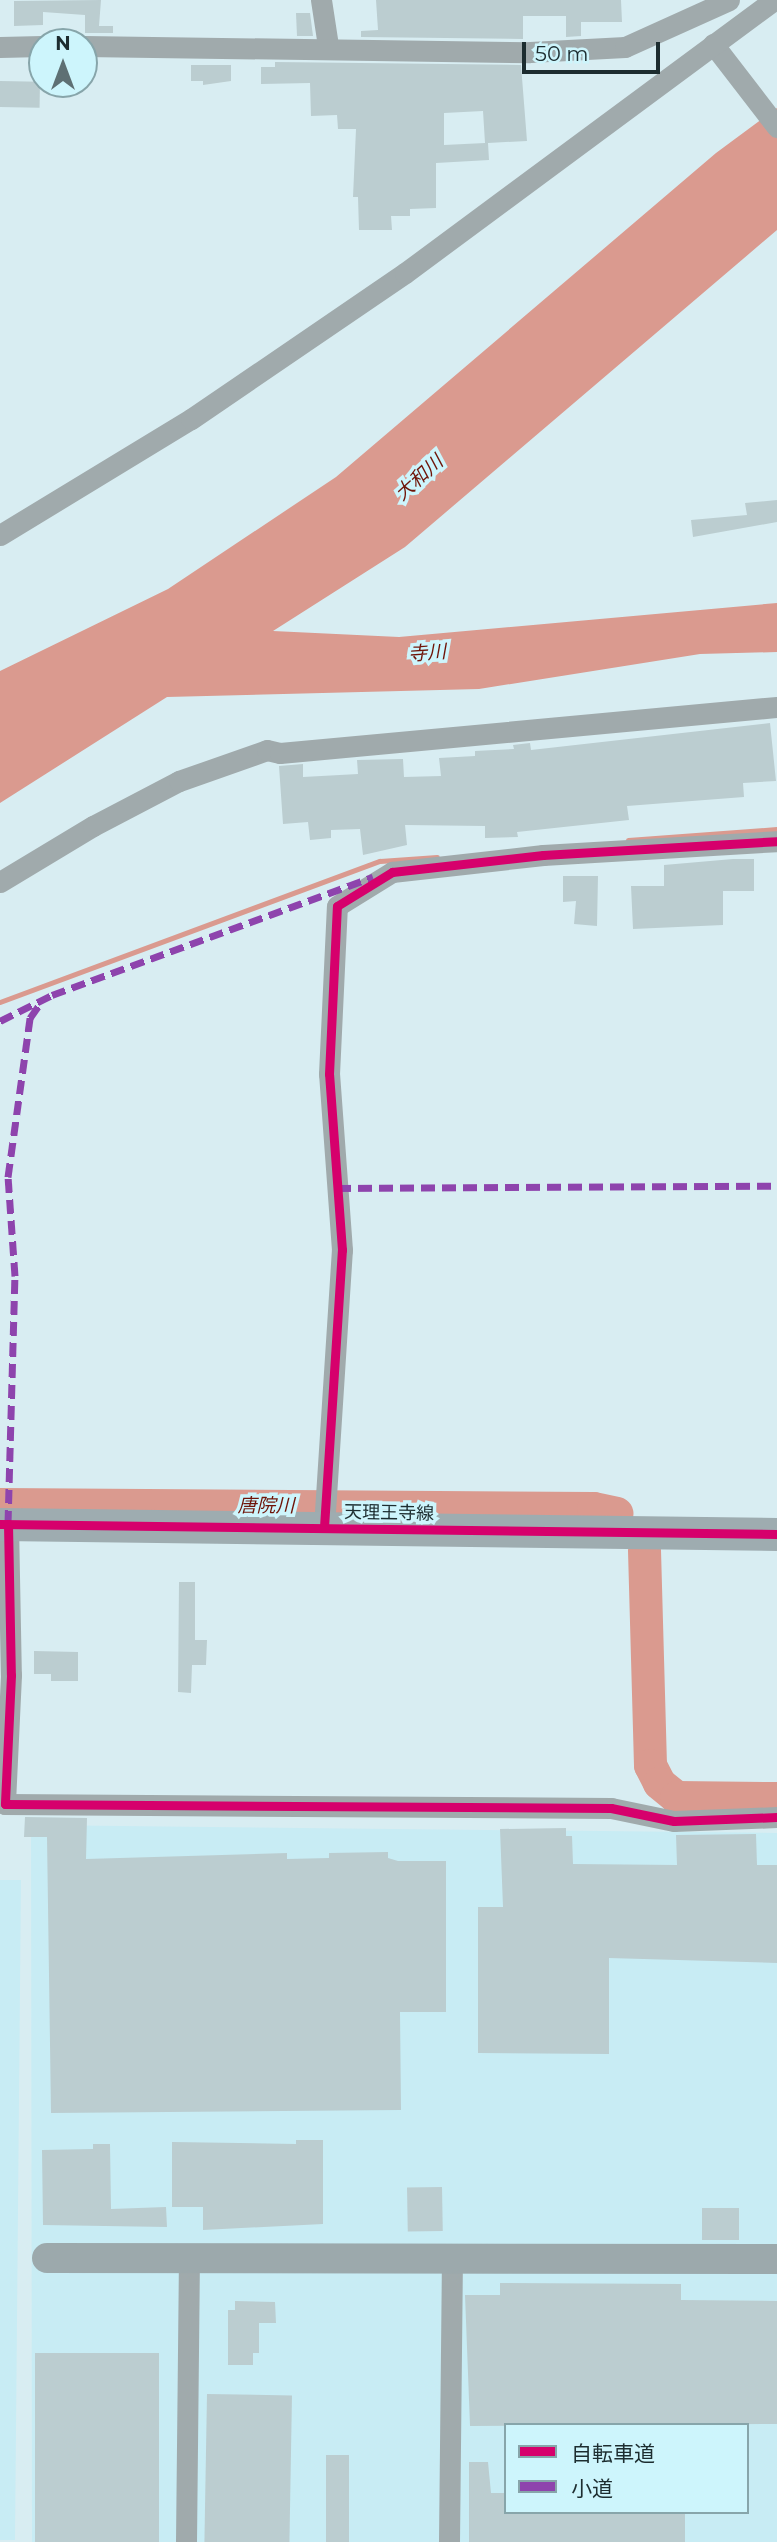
<!DOCTYPE html>
<html>
<head>
<meta charset="utf-8">
<style>
	body { margin:0 }
	#map { position:relative; width:777px; height:2542px; overflow:hidden; background:#d8edf2; font-family:Montserrat,"Noto Sans JP",sans-serif }
	div>[style] { position:absolute }
	.built>* { inset:0; background:#c8ecf4 }
	.water>* { inset:0; background:#da9a8f }
	.stream>* { height:5px; margin:-2.5px; padding:0 2.5px; transform-origin:2.5px; border-radius:2.5px; background:#da9a8f }
	.river>* { height:33px; margin:-16.5px; padding:0 16.5px; transform-origin:16.5px; border-radius:16.5px; background:#da9a8f }
	.building>* { inset:0; background:#bbcdd0; transform-origin:0 0 }
	.street>* { height:21px; margin:-10.5px; padding:0 10.5px; transform-origin:10.5px; border-radius:10.5px; background:#a0aaac }
	.secondary>* { height:30px; margin:-15px; padding:0 15px; transform-origin:15px; border-radius:15px; background:#9ca9ac }
	.primary>* { height:33px; margin:-16.5px; padding:0 16.5px; transform-origin:16.5px; border-radius:16.5px; background:#9eacb0 }
	.quiet>* { height:7px; margin-top:-3.5px; transform-origin:0; background:repeating-linear-gradient(90deg,#8e44ad 0 14px,transparent 0 21px) }
	.cycleway>* { height:9px; margin:-4.5px; padding:0 4.5px; transform-origin:4.5px; border-radius:4.5px; background:#d6006c }
	span { translate:-50% -50%; white-space:nowrap; text-align:center; line-height:1.15; -webkit-text-stroke:7px #cdf5fc; paint-order:stroke }
	.street-label { font-size:18px; color:#1d2d30 }
	.water-label { font-size:19px; color:#6f1408; font-style:italic }
	.legend { position:absolute; left:504px; top:2423px; width:245px; height:91px; box-sizing:border-box; background:#cdf5fc; border:2px solid #87a5aa; margin:0; padding:9px 12px; list-style:none; font-size:21px; color:#1d2d30 }
	.legend li { display:flex; align-items:center; gap:14px; height:35px }
	.legend b { width:35px; border:2px solid #87a5aa }
	.north { position:absolute; left:28px; top:28px; width:70px; height:70px; box-sizing:border-box; background:#cdf5fc; border:2px solid #87a5aa; border-radius:50%; rotate:0deg; font-size:19px; font-weight:700; line-height:28px; text-align:center; color:#1d2d30 }
	.north::after { content:''; display:block; margin:auto; width:24px; height:32px; background:#5e7074; clip-path:polygon(50% 0,100% 100%,50% 72%,0 100%) }
	.scale { position:absolute; left:522px; top:42px; width:138px; height:32px; box-sizing:border-box; border:4px solid #1d2d30; border-top:0; padding-left:9px; font-size:21px; line-height:24px; white-space:nowrap; color:#1d2d30; -webkit-text-stroke:5px #cdf5fc; paint-order:stroke }
</style>
</head>
<body>
<div id="map">
	<div class="built">
		<div style="clip-path:polygon(evenodd,31px 1825px,777px 1833px,777px 2542px,32px 2542px,31px 1825px,506px 2425px,747px 2425px,747px 2512px,506px 2512px,506px 2425px)"></div>
		<div style="clip-path:polygon(0 1880px,21px 1880px,15px 2540px,0 2540px)"></div>
	</div>
	<div class="water">
		<div style="clip-path:polygon(777px 108px,777px 230px,405px 547px,273px 631px,399px 637px,777px 603px,777px 652px,700px 654px,479px 689px,167px 697px,0 803px,0 671px,168px 589px,336px 477px,716px 153px)"></div>
	</div>
	<div class="stream">
		<div style="left:628px;top:840px;width:149px;rotate:-4.2deg"></div>
		<div style="left:0;top:1002px;width:405px;rotate:-20.4deg"></div>
		<div style="left:380px;top:861px;width:57px;rotate:-4deg"></div>
	</div>
	<div class="river">
		<div style="left:0;top:1504px;width:593px;rotate:0.39deg"></div>
		<div style="left:593px;top:1508px;width:24px;rotate:12deg"></div>
		<div style="left:644px;top:1550px;width:215px;rotate:88.4deg"></div>
		<div style="left:650px;top:1765px;width:20px;rotate:63deg"></div>
		<div style="left:659px;top:1783px;width:22px;rotate:39deg"></div>
		<div style="left:676px;top:1797px;width:101px;rotate:0.6deg"></div>
	</div>
	<div class="building">
		<div style="clip-path:polygon(101px 0,99px 26px,113px 26px,113px 33px,85px 33px,85px 15px,43px 12px,43px 25px,14px 26px,14px 1px)"></div>
		<div style="clip-path:polygon(376px 0,621px 0,622px 22px,581px 22px,581px 36px,566px 37px,566px 16px,523px 16px,523px 39px,361px 37px,361px 31px,378px 30px)"></div>
		<div style="clip-path:polygon(296px 13px,310px 13px,313px 36px,297px 36px)"></div>
		<div style="clip-path:polygon(evenodd,275px 62px,521px 65px,527px 141px,488px 143px,489px 160px,436px 163px,436px 208px,410px 209px,410px 216px,391px 216px,392px 230px,359px 230px,358px 197px,353px 197px,356px 129px,338px 129px,337px 115px,311px 116px,310px 83px,261px 84px,261px 67px,275px 67px,275px 62px,483px 111px,485px 143px,444px 145px,444px 113px,483px 111px)"></div>
		<div style="clip-path:polygon(191px 65px,231px 65px,231px 81px,203px 85px,203px 81px,191px 81px)"></div>
		<div style="left:0;top:81px;width:40px;height:26px;rotate:1deg"></div>
		<div style="clip-path:polygon(777px 500px,777px 522px,693px 537px,691px 520px,747px 515px,745px 503px)"></div>
		<div style="clip-path:polygon(770px 723px,776px 781px,743px 783px,744px 797px,627px 806px,629px 820px,517px 832px,518px 837px,485px 838px,485px 826px,405px 825px,407px 845px,363px 855px,360px 829px,331px 830px,331px 838px,310px 840px,308px 822px,283px 824px,279px 766px,303px 764px,303px 777px,358px 774px,357px 760px,403px 759px,404px 777px,441px 776px,439px 758px,475px 756px,475px 751px,514px 749px,513px 745px,530px 743px,531px 750px)"></div>
		<div style="clip-path:polygon(733px 859px,754px 859px,754px 891px,723px 891px,723px 925px,633px 929px,631px 886px,664px 886px,664px 865px)"></div>
		<div style="clip-path:polygon(563px 876px,598px 876px,597px 926px,574px 924px,576px 901px,563px 902px)"></div>
		<div style="clip-path:polygon(179px 1582px,195px 1582px,195px 1640px,207px 1640px,206px 1665px,192px 1665px,191px 1693px,178px 1692px)"></div>
		<div style="clip-path:polygon(34px 1651px,78px 1652px,78px 1681px,51px 1681px,51px 1674px,34px 1674px)"></div>
		<div style="clip-path:polygon(25px 1817px,87px 1818px,86px 1859px,287px 1853px,287px 1859px,329px 1858px,329px 1853px,388px 1852px,388px 1858px,398px 1861px,446px 1861px,446px 2012px,400px 2012px,401px 2110px,51px 2113px,47px 1837px,24px 1837px)"></div>
		<div style="clip-path:polygon(566px 1828px,566px 1836px,572px 1836px,573px 1864px,677px 1865px,676px 1835px,756px 1834px,757px 1865px,777px 1865px,777px 1963px,609px 1958px,609px 2054px,478px 2053px,478px 1907px,503px 1907px,500px 1829px)"></div>
		<div style="clip-path:polygon(296px 2140px,323px 2140px,323px 2224px,203px 2230px,203px 2207px,172px 2207px,172px 2142px,296px 2144px)"></div>
		<div style="clip-path:polygon(93px 2144px,110px 2144px,111px 2209px,166px 2207px,167px 2227px,43px 2225px,42px 2150px,93px 2149px)"></div>
		<div style="left:442px;top:2187px;width:44px;height:35px;rotate:89deg"></div>
		<div style="left:702px;top:2208px;width:37px;height:32px"></div>
		<div style="clip-path:polygon(500px 2283px,681px 2284px,681px 2300px,777px 2301px,777px 2424px,470px 2426px,465px 2295px,500px 2295px)"></div>
		<div style="clip-path:polygon(235px 2301px,275px 2302px,276px 2323px,259px 2323px,259px 2353px,253px 2353px,253px 2365px,228px 2365px,228px 2310px,235px 2310px)"></div>
		<div style="left:159px;top:2353px;width:189px;height:124px;rotate:90deg"></div>
		<div style="left:207px;top:2394px;width:85px;height:148px;rotate:1deg"></div>
		<div style="left:326px;top:2455px;width:23px;height:87px"></div>
		<div style="clip-path:polygon(469px 2462px,488px 2462px,491px 2493px,506px 2493px,506px 2512px,685px 2512px,685px 2542px,469px 2542px)"></div>
	</div>
	<div class="street">
		<div style="left:321px;top:0;width:47px;rotate:81.3deg"></div>
		<div style="left:713px;top:44px;width:105px;rotate:52.4deg"></div>
		<div style="left:84px;top:46px;width:446px;rotate:0.8deg"></div>
		<div style="left:530px;top:52px;width:95px;rotate:-3deg"></div>
		<div style="left:625px;top:47px;width:114px;rotate:-24.3deg"></div>
		<div style="left:0;top:47px;width:42px;rotate:-1.4deg"></div>
		<div style="left:0;top:535px;width:223px;rotate:-31.3deg"></div>
		<div style="left:191px;top:419px;width:259px;rotate:-34.3deg"></div>
		<div style="left:405px;top:273px;width:459px;rotate:-36.5deg"></div>
		<div style="left:0;top:882px;width:109px;rotate:-31.1deg"></div>
		<div style="left:93px;top:826px;width:97px;rotate:-27.6deg"></div>
		<div style="left:179px;top:781px;width:93px;rotate:-19.4deg"></div>
		<div style="left:267px;top:750px;width:13px;rotate:13deg"></div>
		<div style="left:280px;top:753px;width:499px;rotate:-5.3deg"></div>
		<div style="left:8px;top:1524px;width:151px;rotate:88.9deg"></div>
		<div style="left:11px;top:1675px;width:129px;rotate:92.7deg"></div>
		<div style="left:5px;top:1804px;width:606px;rotate:0.38deg"></div>
		<div style="left:611px;top:1808px;width:64px;rotate:11.7deg"></div>
		<div style="left:674px;top:1821px;width:103px;rotate:-2.2deg"></div>
		<div style="left:324px;top:1527px;width:278px;rotate:-86.3deg"></div>
		<div style="left:342px;top:1250px;width:176px;rotate:-94.2deg"></div>
		<div style="left:329px;top:1074px;width:168px;rotate:-87.3deg"></div>
		<div style="left:337px;top:906px;width:65px;rotate:-31.7deg"></div>
		<div style="left:392px;top:872px;width:152px;rotate:-6.4deg"></div>
		<div style="left:543px;top:855px;width:234px;rotate:-3.4deg"></div>
		<div style="left:186px;top:2542px;width:285px;rotate:-89.4deg"></div>
		<div style="left:449px;top:2542px;width:285px;rotate:-89.4deg"></div>
	</div>
	<div class="secondary">
		<div style="left:47px;top:2258px;width:730px;rotate:0.08deg"></div>
	</div>
	<div class="primary">
		<div style="left:0;top:1524px;width:777px;rotate:0.74deg"></div>
	</div>
	<div class="quiet">
		<div style="left:0;top:1021px;width:58px;rotate:-26.6deg"></div>
		<div style="left:52px;top:995px;width:342px;rotate:-20.2deg"></div>
		<div style="left:337px;top:1188px;width:440px;rotate:-0.3deg"></div>
		<div style="left:8px;top:1524px;width:248px;rotate:-88.4deg"></div>
		<div style="left:15px;top:1276px;width:99px;rotate:-94deg"></div>
		<div style="left:8px;top:1177px;width:161px;rotate:-82.1deg"></div>
		<div style="left:30px;top:1018px;width:19px;rotate:-55deg"></div>
	</div>
	<div class="cycleway">
		<div style="left:0;top:1524px;width:777px;rotate:0.74deg"></div>
		<div style="left:8px;top:1524px;width:151px;rotate:88.9deg"></div>
		<div style="left:11px;top:1675px;width:129px;rotate:92.7deg"></div>
		<div style="left:5px;top:1804px;width:606px;rotate:0.38deg"></div>
		<div style="left:611px;top:1808px;width:64px;rotate:11.7deg"></div>
		<div style="left:674px;top:1821px;width:103px;rotate:-2.2deg"></div>
		<div style="left:324px;top:1527px;width:278px;rotate:-86.3deg"></div>
		<div style="left:342px;top:1250px;width:176px;rotate:-94.2deg"></div>
		<div style="left:329px;top:1074px;width:168px;rotate:-87.3deg"></div>
		<div style="left:337px;top:906px;width:65px;rotate:-31.7deg"></div>
		<div style="left:392px;top:872px;width:152px;rotate:-6.4deg"></div>
		<div style="left:543px;top:855px;width:234px;rotate:-3.4deg"></div>
	</div>
	<div class="street-label">
		<span style="left:389px;top:1513px;rotate:1deg">天理王寺線</span>
	</div>
	<div class="water-label">
		<span style="left:419px;top:478px;rotate:-42deg">大和川</span>
		<span style="left:427px;top:653px;rotate:-4deg">寺川</span>
		<span style="left:266px;top:1506px">唐院川</span>
	</div>
	<ul class="legend">
	<li><b style="height:9px;background:#d6006c"></b>自転車道</li>
	<li><b style="height:9px;background:#8e44ad"></b>小道</li>
	</ul>
	<div class="north">N</div>
	<div class="scale">50 m</div>
</div>
</body>
</html>
